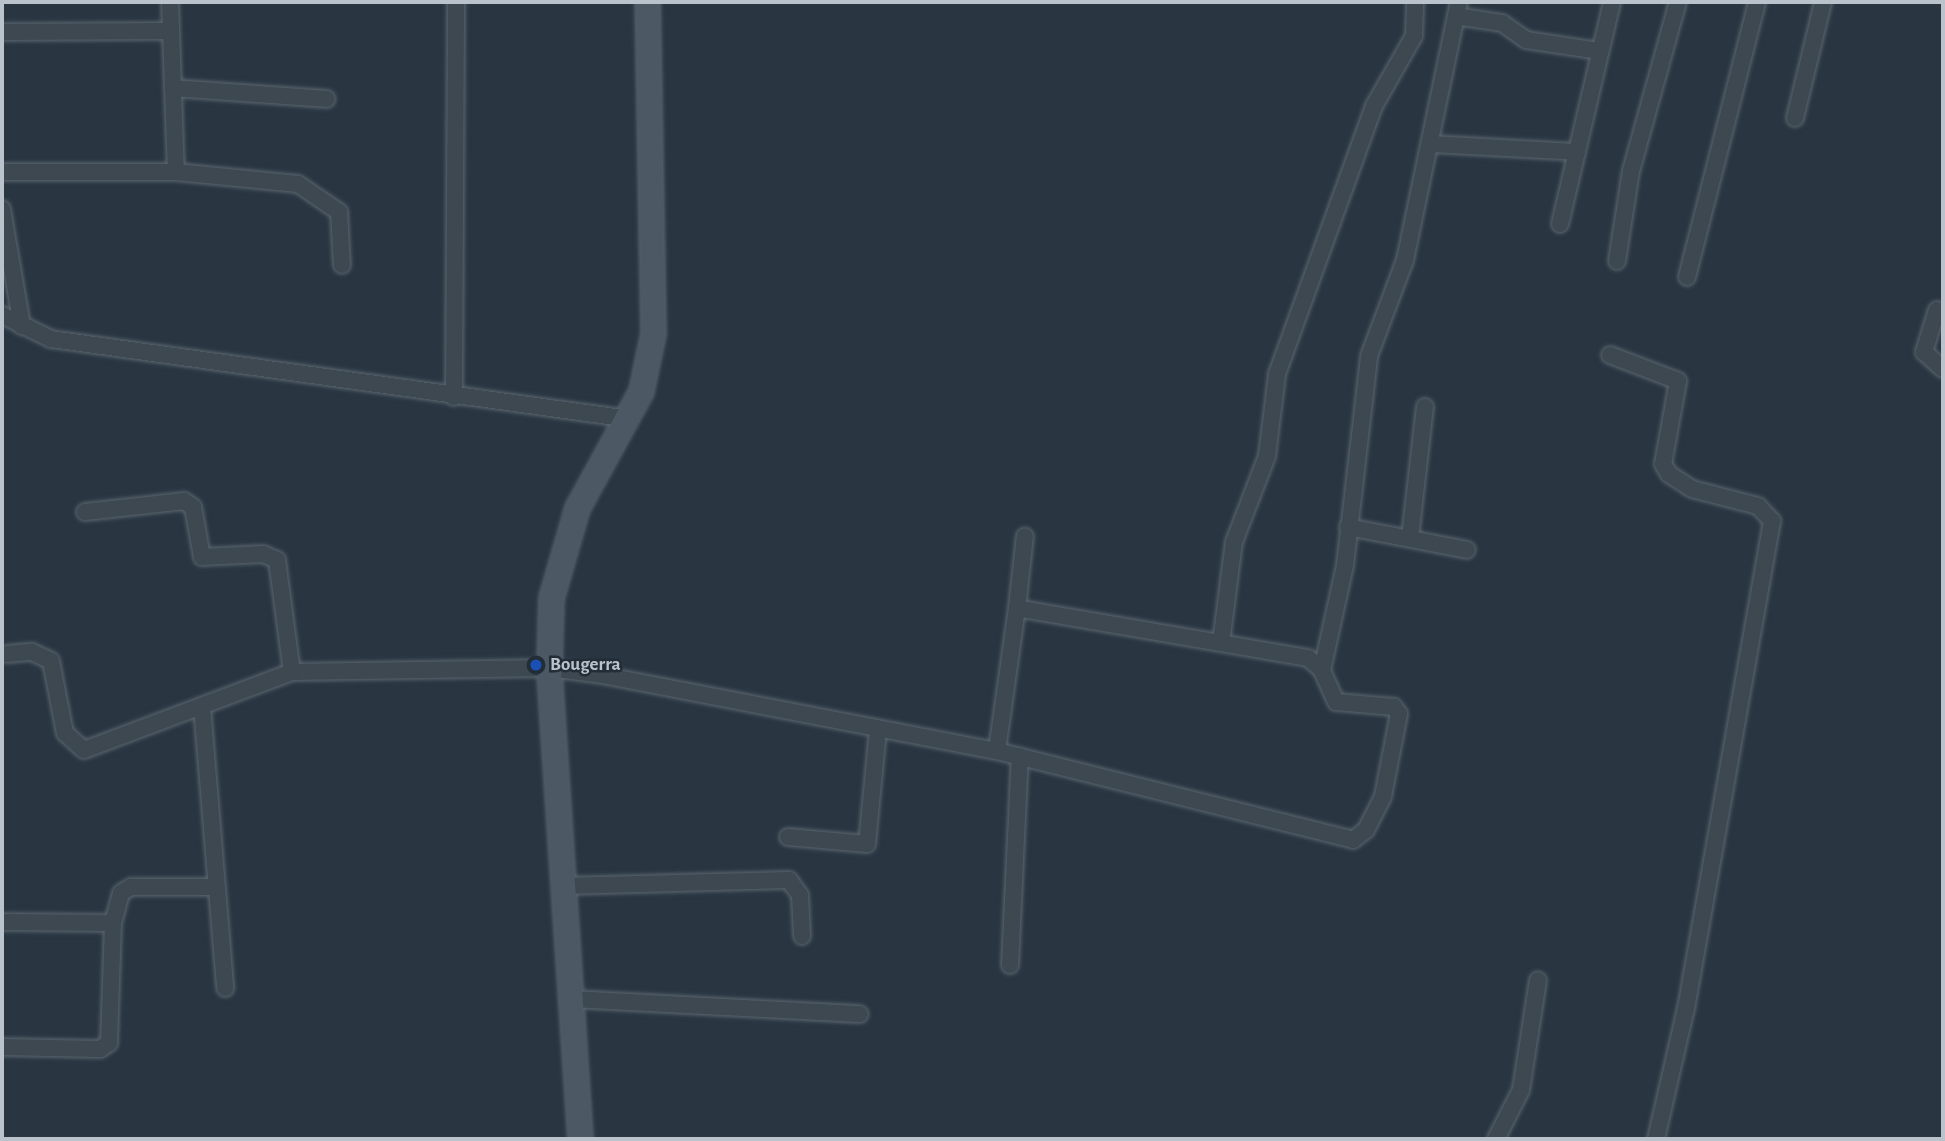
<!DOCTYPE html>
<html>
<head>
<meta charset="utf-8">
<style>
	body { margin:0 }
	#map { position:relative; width:1945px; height:1141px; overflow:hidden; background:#293642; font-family:"Alegreya Sans",sans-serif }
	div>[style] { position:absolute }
	.roads { filter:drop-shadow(0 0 2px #5b666f) drop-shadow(0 0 2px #5b666f) }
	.minor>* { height:16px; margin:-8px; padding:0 8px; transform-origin:8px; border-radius:8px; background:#3d4851 }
	.secondary>* { height:23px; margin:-11.5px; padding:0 11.5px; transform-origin:11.5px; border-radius:11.5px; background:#4c5864 }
	.dots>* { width:19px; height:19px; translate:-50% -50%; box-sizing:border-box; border:4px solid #222d37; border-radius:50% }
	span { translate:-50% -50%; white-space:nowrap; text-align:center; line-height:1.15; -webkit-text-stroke:5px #222d37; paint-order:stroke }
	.poi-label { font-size:19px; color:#bac3cb; font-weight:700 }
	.left { translate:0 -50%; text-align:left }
	.frame { position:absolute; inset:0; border:4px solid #bac3cb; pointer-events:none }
</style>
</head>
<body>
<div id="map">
	<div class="roads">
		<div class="minor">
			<div style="left:170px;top:2px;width:29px;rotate:88deg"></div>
			<div style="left:1456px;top:16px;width:47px;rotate:8.7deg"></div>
			<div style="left:1502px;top:23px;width:29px;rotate:35deg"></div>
			<div style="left:1526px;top:40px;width:75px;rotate:8.5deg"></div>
			<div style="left:2px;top:32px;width:169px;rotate:-0.3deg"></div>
			<div style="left:171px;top:31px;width:141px;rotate:88deg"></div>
			<div style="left:176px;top:172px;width:174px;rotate:180deg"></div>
			<div style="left:173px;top:88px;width:154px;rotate:4.1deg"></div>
			<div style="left:1795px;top:118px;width:119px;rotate:-76.4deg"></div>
			<div style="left:1430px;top:144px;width:147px;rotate:3.1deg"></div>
			<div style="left:176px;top:172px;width:123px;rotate:5.6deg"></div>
			<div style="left:298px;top:184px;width:50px;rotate:34.3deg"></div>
			<div style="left:339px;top:212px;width:53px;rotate:86.8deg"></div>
			<div style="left:2px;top:209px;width:119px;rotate:80.3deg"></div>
			<div style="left:1560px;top:224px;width:228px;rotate:-76.8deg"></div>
			<div style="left:1617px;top:261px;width:91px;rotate:-81.2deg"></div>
			<div style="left:1631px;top:171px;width:175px;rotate:-74.5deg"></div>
			<div style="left:1687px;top:277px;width:284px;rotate:-75.7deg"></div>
			<div style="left:1937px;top:310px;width:44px;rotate:107.2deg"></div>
			<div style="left:1924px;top:352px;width:25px;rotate:42deg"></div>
			<div style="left:2px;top:315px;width:55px;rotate:26.1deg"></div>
			<div style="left:51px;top:339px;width:585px;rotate:7.87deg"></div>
			<div style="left:1610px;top:355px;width:73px;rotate:20.9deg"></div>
			<div style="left:1678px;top:381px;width:84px;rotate:100.2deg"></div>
			<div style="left:1663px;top:464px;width:12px;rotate:59deg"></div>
			<div style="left:1669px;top:474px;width:27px;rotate:33deg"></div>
			<div style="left:1692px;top:489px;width:68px;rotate:14.4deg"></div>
			<div style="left:1758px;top:506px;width:21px;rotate:47deg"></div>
			<div style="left:1772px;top:521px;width:495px;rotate:100deg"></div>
			<div style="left:1686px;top:1008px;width:134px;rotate:102.9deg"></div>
			<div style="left:454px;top:397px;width:395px;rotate:-89.7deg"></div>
			<div style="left:85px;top:512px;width:100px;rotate:-6.3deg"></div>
			<div style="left:184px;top:501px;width:11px;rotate:34deg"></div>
			<div style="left:193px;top:507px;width:51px;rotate:79.8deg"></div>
			<div style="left:202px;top:557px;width:61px;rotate:-2.8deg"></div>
			<div style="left:263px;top:554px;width:15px;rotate:23deg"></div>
			<div style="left:277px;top:560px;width:113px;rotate:82.4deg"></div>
			<div style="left:292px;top:672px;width:257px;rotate:-0.9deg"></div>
			<div style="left:549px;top:668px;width:53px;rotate:7.5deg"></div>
			<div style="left:602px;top:675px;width:402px;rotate:10.9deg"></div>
			<div style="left:997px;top:751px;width:367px;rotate:14deg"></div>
			<div style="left:1353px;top:840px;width:16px;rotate:-38deg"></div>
			<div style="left:1366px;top:830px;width:38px;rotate:-63deg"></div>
			<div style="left:1383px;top:796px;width:84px;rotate:-79deg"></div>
			<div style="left:1399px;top:714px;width:9px;rotate:-126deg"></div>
			<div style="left:1394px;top:707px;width:58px;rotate:-175.1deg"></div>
			<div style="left:1336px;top:702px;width:35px;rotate:-114deg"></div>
			<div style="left:1322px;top:670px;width:18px;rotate:-139deg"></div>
			<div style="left:1308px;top:658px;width:295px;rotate:-170.3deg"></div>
			<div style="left:1017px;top:608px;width:144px;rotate:98deg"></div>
			<div style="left:1348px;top:527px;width:121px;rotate:10.9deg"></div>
			<div style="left:1410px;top:538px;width:132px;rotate:-83.5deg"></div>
			<div style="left:1017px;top:608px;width:72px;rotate:-83.7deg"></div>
			<div style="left:1221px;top:643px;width:102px;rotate:-82.7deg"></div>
			<div style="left:1234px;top:542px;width:92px;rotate:-69deg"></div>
			<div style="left:1267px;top:456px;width:83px;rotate:-83deg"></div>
			<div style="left:1277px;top:374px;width:285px;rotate:-70.1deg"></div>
			<div style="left:1374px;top:106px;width:81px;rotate:-60.3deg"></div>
			<div style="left:1414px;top:36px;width:34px;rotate:-88deg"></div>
			<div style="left:7px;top:654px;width:25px;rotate:-5deg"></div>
			<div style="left:32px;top:652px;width:21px;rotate:25deg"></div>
			<div style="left:51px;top:661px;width:73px;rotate:79deg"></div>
			<div style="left:65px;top:733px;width:25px;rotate:42deg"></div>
			<div style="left:84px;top:750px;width:222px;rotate:-20.6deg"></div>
			<div style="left:1322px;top:670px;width:107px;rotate:-77.6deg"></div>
			<div style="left:1345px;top:565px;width:210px;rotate:-83.4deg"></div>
			<div style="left:1369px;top:356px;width:103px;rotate:-69.4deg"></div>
			<div style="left:1405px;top:260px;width:264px;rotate:-78.2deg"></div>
			<div style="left:202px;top:706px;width:283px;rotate:85.3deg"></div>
			<div style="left:788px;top:837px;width:79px;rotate:5.1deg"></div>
			<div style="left:867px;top:844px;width:116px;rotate:-84.5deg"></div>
			<div style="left:563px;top:886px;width:226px;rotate:-1.5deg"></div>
			<div style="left:789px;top:880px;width:19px;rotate:54deg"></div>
			<div style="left:800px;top:895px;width:41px;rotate:87.2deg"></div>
			<div style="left:2px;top:922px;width:111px;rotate:0.5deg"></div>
			<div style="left:113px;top:923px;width:31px;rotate:-75deg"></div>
			<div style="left:121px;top:893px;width:12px;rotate:-31deg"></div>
			<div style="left:131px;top:887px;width:84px"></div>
			<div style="left:1010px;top:965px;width:209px;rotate:-87.3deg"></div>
			<div style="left:570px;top:999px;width:290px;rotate:3deg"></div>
			<div style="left:2px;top:1047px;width:98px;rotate:1.2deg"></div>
			<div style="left:100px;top:1049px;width:11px;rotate:-34deg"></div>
			<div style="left:109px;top:1043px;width:120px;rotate:-88.1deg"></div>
			<div style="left:1496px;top:1139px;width:55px;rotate:-63deg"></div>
			<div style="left:1521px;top:1090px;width:111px;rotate:-81.2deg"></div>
		</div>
		<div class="secondary">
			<div style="left:580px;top:1139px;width:472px;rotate:-93.8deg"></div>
			<div style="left:549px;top:668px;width:70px;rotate:-88.4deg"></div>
			<div style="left:551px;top:598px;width:94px;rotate:-73.9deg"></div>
			<div style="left:577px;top:508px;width:133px;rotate:-61.3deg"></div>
			<div style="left:641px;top:391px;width:59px;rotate:-78.3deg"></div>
			<div style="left:653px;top:333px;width:331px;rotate:-91deg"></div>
		</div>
	</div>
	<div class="dots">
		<div style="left:536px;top:665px;background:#1a4fb4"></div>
	</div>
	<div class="poi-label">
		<span class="left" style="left:550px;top:665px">Bougerra</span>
	</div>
	<div class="frame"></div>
</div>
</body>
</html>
